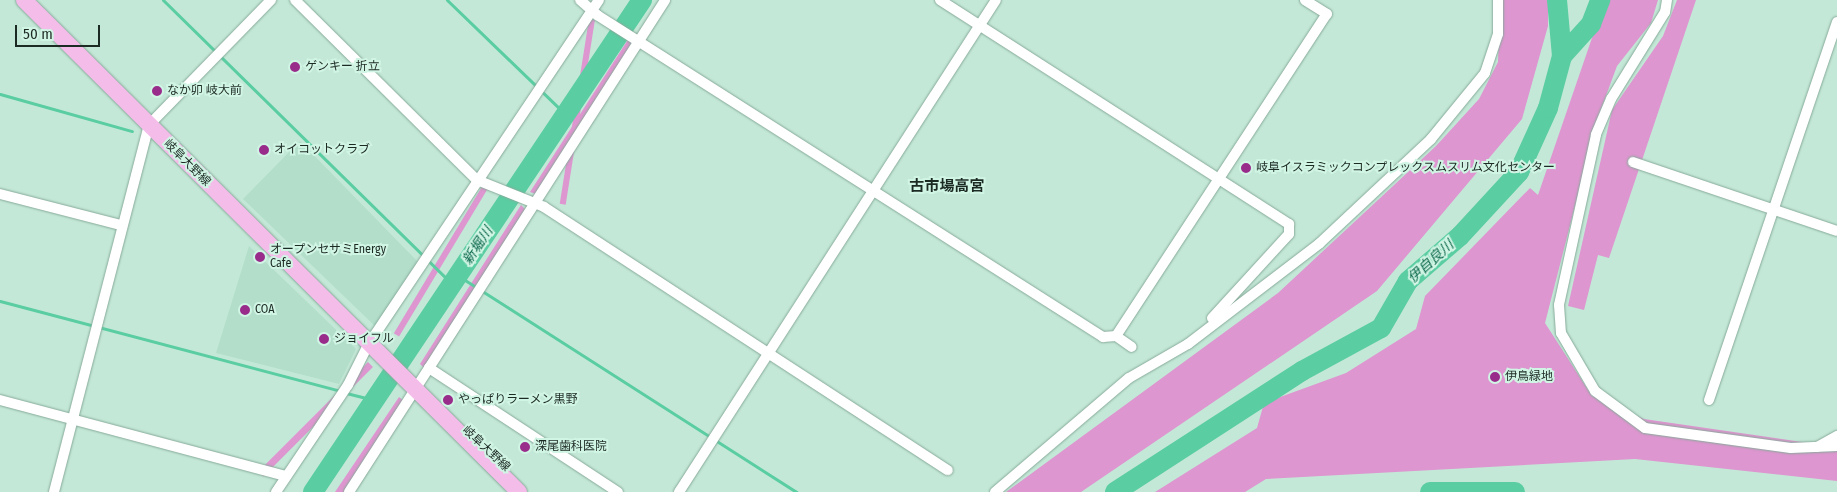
<!DOCTYPE html>
<html>
<head>
<meta charset="utf-8">
<style>
	body { margin:0 }
	#map { position:relative; width:1837px; height:492px; overflow:hidden; background:#c4e8d7; font-family:"Fira Sans Condensed","Noto Sans JP",sans-serif }
	div>[style] { position:absolute }
	.built>* { inset:0; background:#b2deca }
	.green>* { inset:0; background:#dd96cf; transform-origin:0 0 }
	.stream>* { height:3px; margin:-1.5px; padding:0 1.5px; transform-origin:1.5px; border-radius:1.5px; background:#5acda2 }
	.river>* { height:20px; margin:-10px; padding:0 10px; transform-origin:10px; border-radius:10px; background:#5acda2 }
	.roads { filter:drop-shadow(0 0 1px #87aa9a) drop-shadow(0 0 1px #87aa9a) }
	.street>* { height:10px; margin:-5px; padding:0 5px; transform-origin:5px; border-radius:5px; background:#fff }
	.primary>* { height:16px; margin:-8px; padding:0 8px; transform-origin:8px; border-radius:8px; background:#f4bce9 }
	.dots>* { width:14px; height:14px; translate:-50% -50%; box-sizing:border-box; border:2px solid #d1f5e5; border-radius:50% }
	span { translate:-50% -50%; white-space:nowrap; text-align:center; line-height:1.15; -webkit-text-stroke:4px #d1f5e5; paint-order:stroke }
	.poi-label { font-size:12px; color:#1c2a24 }
	.left { translate:0 -50%; text-align:left }
	.street-label { font-size:12px; color:#1c2a24 }
	.water-label { font-size:14px; color:#0b674b; font-style:italic }
	.quarter-label { font-size:15px; color:#1c2a24; font-weight:700 }
	.scale { position:absolute; left:15px; top:25px; width:85px; height:22px; box-sizing:border-box; border:2px solid #1c2a24; border-top:0; padding-left:6px; font-size:15px; line-height:18px; white-space:nowrap; color:#1c2a24; -webkit-text-stroke:4px #d1f5e5; paint-order:stroke }
</style>
</head>
<body>
<div id="map">
	<div class="built">
		<div style="clip-path:polygon(300px 141px,419px 263px,377px 328px,243px 199px)"></div>
		<div style="clip-path:polygon(249px 246px,356px 349px,339px 384px,216px 353px)"></div>
	</div>
	<div class="green">
		<div style="clip-path:polygon(1500px 0,1548px 0,1548px 26px,1522px 119px,1377px 291px,1081px 492px,1006px 492px,1278px 293px,1436px 146px,1479px 99px,1498px 62px)"></div>
		<div style="clip-path:polygon(1599px 0,1658px 0,1651px 23px,1617px 66px,1597px 120px,1545px 323px,1592px 396px,1644px 419px,1837px 447px,1837px 481px,1635px 459px,1266px 479px,1245px 492px,1155px 492px,1257px 428px,1264px 403px,1346px 373px,1416px 329px,1425px 296px,1530px 188px,1538px 195px,1593px 35px)"></div>
		<div style="clip-path:polygon(1677px 0,1696px 0,1609px 258px,1598px 255px,1584px 310px,1568px 306px,1612px 110px,1663px 36px)"></div>
		<div style="left:589px;top:19px;width:6px;height:187px;rotate:9deg"></div>
		<div style="clip-path:polygon(629px 38px,632px 43px,536px 194px,530px 192px)"></div>
		<div style="left:483px;top:185px;width:6px;height:173px;rotate:31deg"></div>
		<div style="clip-path:polygon(521px 205px,525px 209px,425px 369px,420px 364px)"></div>
		<div style="left:368px;top:362px;width:7px;height:155px;rotate:45deg"></div>
		<div style="clip-path:polygon(399px 397px,404px 401px,344px 492px,335px 492px)"></div>
	</div>
	<div class="stream">
		<div style="left:163px;top:0;width:405px;rotate:44.5deg"></div>
		<div style="left:447px;top:0;width:164px;rotate:44deg"></div>
		<div style="left:0;top:94px;width:137px;rotate:15.7deg"></div>
		<div style="left:457px;top:275px;width:403px;rotate:32.6deg"></div>
		<div style="left:0;top:301px;width:352px;rotate:14.8deg"></div>
		<div style="left:346px;top:393px;width:29px;rotate:14deg"></div>
	</div>
	<div class="river">
		<div style="left:1562px;top:56px;width:43px;rotate:-47.8deg"></div>
		<div style="left:1591px;top:24px;width:26px;rotate:-69deg"></div>
		<div style="left:313px;top:492px;width:592px;rotate:-56.23deg"></div>
		<div style="left:1115px;top:492px;width:223px;rotate:-32.9deg"></div>
		<div style="left:1302px;top:371px;width:90px;rotate:-28.6deg"></div>
		<div style="left:1381px;top:328px;width:54px;rotate:-60.1deg"></div>
		<div style="left:1408px;top:281px;width:69px;rotate:-40.9deg"></div>
		<div style="left:1460px;top:236px;width:87px;rotate:-47.3deg"></div>
		<div style="left:1519px;top:172px;width:70px;rotate:-65.6deg"></div>
		<div style="left:1548px;top:108px;width:54px;rotate:-74.9deg"></div>
		<div style="left:1562px;top:56px;width:56px;rotate:-95.1deg"></div>
		<div style="left:1430px;top:492px;width:85px"></div>
	</div>
	<div class="roads">
		<div class="street">
			<div style="left:295px;top:0;width:256px;rotate:44.7deg"></div>
			<div style="left:477px;top:180px;width:72px;rotate:21.9deg"></div>
			<div style="left:544px;top:207px;width:482px;rotate:33.1deg"></div>
			<div style="left:580px;top:0;width:23px;rotate:41deg"></div>
			<div style="left:597px;top:15px;width:600px;rotate:32.47deg"></div>
			<div style="left:1103px;top:337px;width:13px;rotate:-4deg"></div>
			<div style="left:1116px;top:336px;width:19px;rotate:35deg"></div>
			<div style="left:940px;top:0;width:415px;rotate:32.7deg"></div>
			<div style="left:1289px;top:224px;width:10px;rotate:90deg"></div>
			<div style="left:1289px;top:234px;width:114px;rotate:132.5deg"></div>
			<div style="left:1667px;top:0;width:12px;rotate:99deg"></div>
			<div style="left:1665px;top:12px;width:102px;rotate:121.8deg"></div>
			<div style="left:1611px;top:99px;width:39px;rotate:113deg"></div>
			<div style="left:1596px;top:135px;width:174px;rotate:102.3deg"></div>
			<div style="left:1559px;top:305px;width:28px;rotate:86deg"></div>
			<div style="left:1561px;top:333px;width:67px;rotate:59.6deg"></div>
			<div style="left:1595px;top:391px;width:62px;rotate:36.5deg"></div>
			<div style="left:1645px;top:428px;width:147px;rotate:7.8deg"></div>
			<div style="left:1791px;top:448px;width:46px;rotate:-2.5deg"></div>
			<div style="left:1633px;top:162px;width:215px;rotate:18.7deg"></div>
			<div style="left:0;top:194px;width:125px;rotate:14.4deg"></div>
			<div style="left:1116px;top:336px;width:385px;rotate:-56.8deg"></div>
			<div style="left:1327px;top:14px;width:26px;rotate:-148deg"></div>
			<div style="left:429px;top:368px;width:437px;rotate:-57.3deg"></div>
			<div style="left:0;top:400px;width:296px;rotate:14.9deg"></div>
			<div style="left:1709px;top:400px;width:399px;rotate:-71.3deg"></div>
			<div style="left:1817px;top:447px;width:23px;rotate:-29deg"></div>
			<div style="left:54px;top:492px;width:379px;rotate:-75.5deg"></div>
			<div style="left:149px;top:125px;width:175px;rotate:-45.7deg"></div>
			<div style="left:276px;top:492px;width:129px;rotate:-56.1deg"></div>
			<div style="left:348px;top:385px;width:45px;rotate:-63.4deg"></div>
			<div style="left:368px;top:345px;width:415px;rotate:-56.2deg"></div>
			<div style="left:349px;top:492px;width:148px;rotate:-57.2deg"></div>
			<div style="left:429px;top:368px;width:226px;rotate:33.3deg"></div>
			<div style="left:679px;top:492px;width:585px;rotate:-57.21deg"></div>
			<div style="left:995px;top:492px;width:176px;rotate:-40.4deg"></div>
			<div style="left:1129px;top:378px;width:68px;rotate:-30deg"></div>
			<div style="left:1188px;top:344px;width:166px;rotate:-37.4deg"></div>
			<div style="left:1320px;top:243px;width:152px;rotate:-43.1deg"></div>
			<div style="left:1431px;top:139px;width:85px;rotate:-50.7deg"></div>
			<div style="left:1485px;top:73px;width:41px;rotate:-71.6deg"></div>
			<div style="left:1498px;top:34px;width:34px;rotate:-90deg"></div>
		</div>
		<div class="primary">
			<div style="left:24px;top:0;width:698px;rotate:44.83deg"></div>
		</div>
	</div>
	<div class="dots">
		<div style="left:295px;top:67px;background:#992b8b"></div>
		<div style="left:157px;top:91px;background:#992b8b"></div>
		<div style="left:264px;top:150px;background:#992b8b"></div>
		<div style="left:1246px;top:168px;background:#992b8b"></div>
		<div style="left:260px;top:257px;background:#992b8b"></div>
		<div style="left:245px;top:310px;background:#992b8b"></div>
		<div style="left:324px;top:339px;background:#992b8b"></div>
		<div style="left:1495px;top:377px;background:#992b8b"></div>
		<div style="left:448px;top:400px;background:#992b8b"></div>
		<div style="left:525px;top:447px;background:#992b8b"></div>
	</div>
	<div class="poi-label">
		<span class="left" style="left:305px;top:67px">ゲンキー 折立</span>
		<span class="left" style="left:167px;top:91px">なか卯 岐大前</span>
		<span class="left" style="left:274px;top:150px">オイコットクラブ</span>
		<span class="left" style="left:1256px;top:168px">岐阜イスラミックコンプレックスムスリム文化センター</span>
		<span class="left" style="left:270px;top:257px">オープンセサミEnergy<br>Cafe</span>
		<span class="left" style="left:255px;top:310px">COA</span>
		<span class="left" style="left:334px;top:339px">ジョイフル</span>
		<span class="left" style="left:1505px;top:377px">伊鳥緑地</span>
		<span class="left" style="left:458px;top:400px">やっぱりラーメン黒野</span>
		<span class="left" style="left:535px;top:447px">深尾歯科医院</span>
	</div>
	<div class="street-label">
		<span style="left:187px;top:163px;rotate:45deg">岐阜大野線</span>
		<span style="left:486px;top:449px;rotate:43deg">岐阜大野線</span>
	</div>
	<div class="water-label">
		<span style="left:478px;top:246px;rotate:-56deg">新堀川</span>
		<span style="left:1431px;top:262px;rotate:-42deg">伊自良川</span>
	</div>
	<div class="quarter-label">
		<span style="left:947px;top:187px">古市場高宮</span>
	</div>
	<div class="scale">50 m</div>
</div>
</body>
</html>
